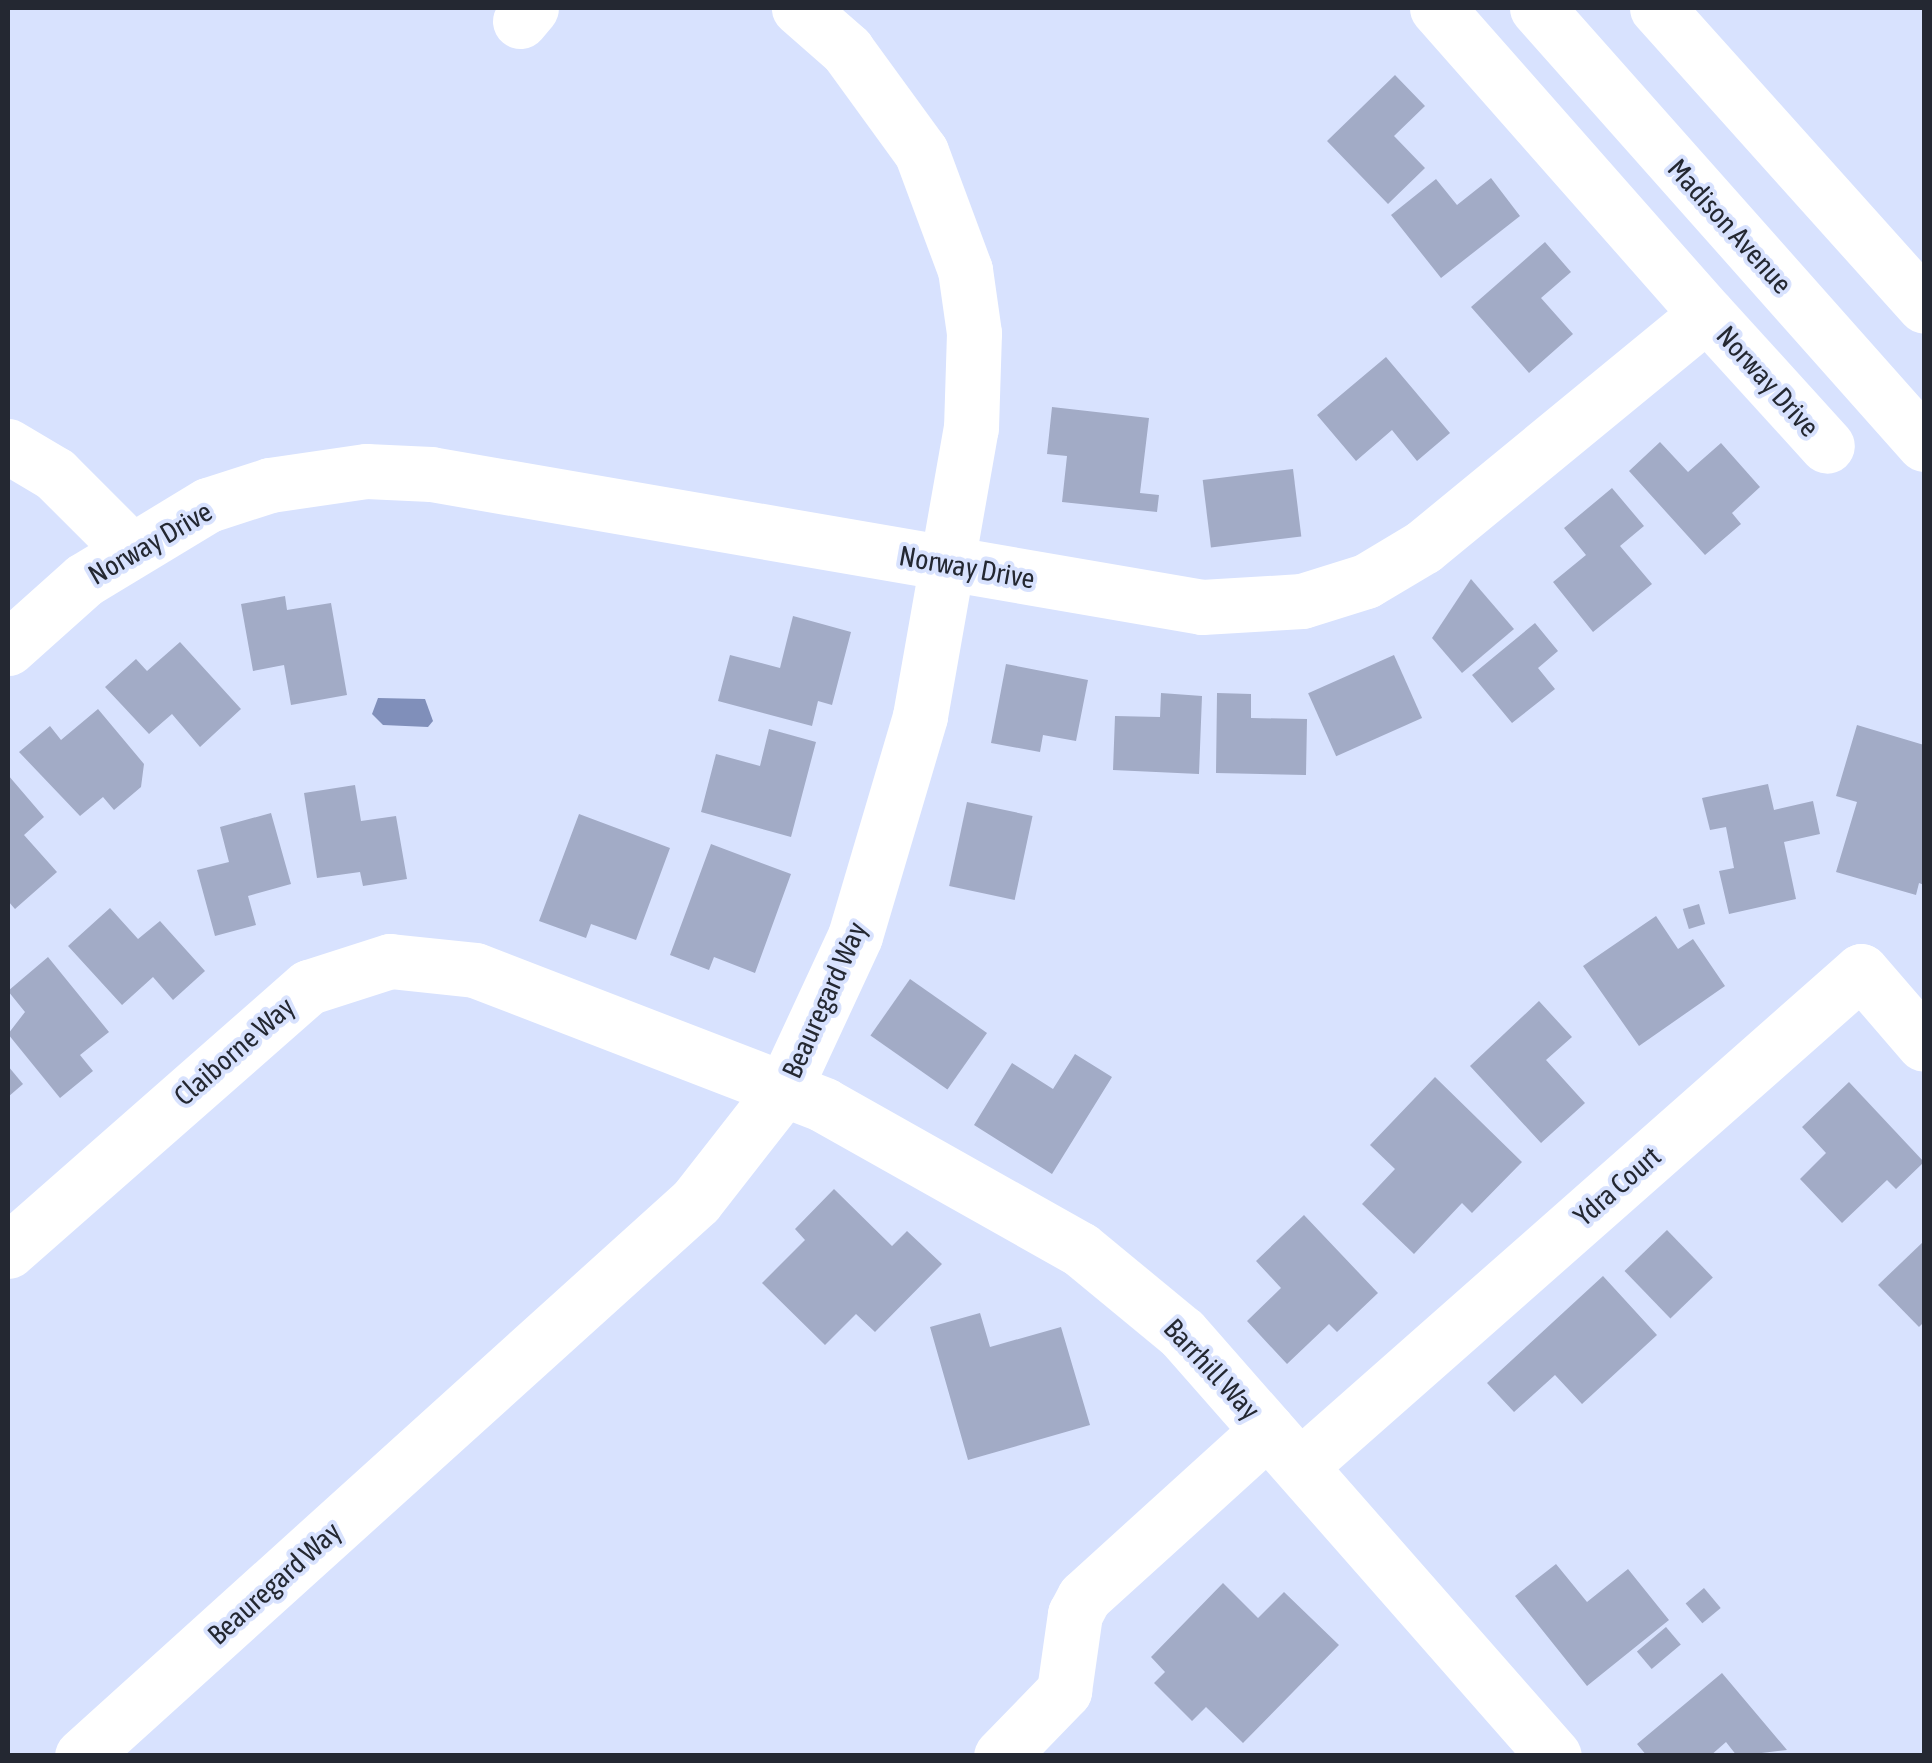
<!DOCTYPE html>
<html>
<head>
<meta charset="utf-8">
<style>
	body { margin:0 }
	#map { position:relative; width:1932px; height:1763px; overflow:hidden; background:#d8e2fe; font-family:"Asap Condensed",sans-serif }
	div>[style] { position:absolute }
	.water>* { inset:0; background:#808fba }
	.building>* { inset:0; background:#a2abc6; transform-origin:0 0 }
	.minor>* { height:55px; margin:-27.5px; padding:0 27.5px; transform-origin:27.5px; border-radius:27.5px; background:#fff }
	.major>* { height:55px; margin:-27.5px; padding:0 27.5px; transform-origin:27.5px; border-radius:27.5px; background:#fff }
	span { translate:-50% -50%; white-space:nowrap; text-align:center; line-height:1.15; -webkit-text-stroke:8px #d8e2fe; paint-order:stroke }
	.street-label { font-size:28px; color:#242832 }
	.frame { position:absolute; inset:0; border:10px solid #242832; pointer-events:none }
</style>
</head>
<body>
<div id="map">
	<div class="water">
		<div style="clip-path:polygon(378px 698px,425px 699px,433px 721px,428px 727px,383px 725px,372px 714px)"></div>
	</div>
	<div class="building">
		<div style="clip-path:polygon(1395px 75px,1425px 106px,1394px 136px,1425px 168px,1388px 204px,1327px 141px)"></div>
		<div style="clip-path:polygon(1491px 178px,1520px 216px,1441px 278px,1391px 215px,1436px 179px,1457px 205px)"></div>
		<div style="clip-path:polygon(1545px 242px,1571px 272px,1541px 298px,1573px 334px,1529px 373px,1471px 307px)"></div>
		<div style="clip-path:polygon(1386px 357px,1450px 433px,1417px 461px,1392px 430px,1356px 461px,1317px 415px)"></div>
		<div style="clip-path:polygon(1052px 407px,1149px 418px,1140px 493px,1159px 495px,1157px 512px,1062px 502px,1067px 456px,1047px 454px)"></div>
		<div style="clip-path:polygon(1660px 442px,1688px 472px,1721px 443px,1760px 487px,1732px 513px,1741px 524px,1705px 555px,1629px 471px)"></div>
		<div style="left:1293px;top:469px;width:68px;height:91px;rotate:83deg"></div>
		<div style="clip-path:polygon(1612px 488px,1644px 526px,1620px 546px,1652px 584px,1593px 632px,1553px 582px,1586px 555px,1564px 528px)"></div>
		<div style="clip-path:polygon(1471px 579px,1514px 629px,1462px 673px,1432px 638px)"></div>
		<div style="clip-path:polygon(285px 596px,287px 610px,331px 603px,347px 695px,291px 705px,284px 665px,253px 671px,241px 604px)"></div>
		<div style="clip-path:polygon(793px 616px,851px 632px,832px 705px,818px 701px,812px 726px,718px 701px,730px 655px,780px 668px)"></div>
		<div style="clip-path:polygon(1535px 623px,1558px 651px,1538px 668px,1555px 689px,1512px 723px,1472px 675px)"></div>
		<div style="clip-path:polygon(180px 642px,241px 709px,200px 747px,172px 714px,149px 734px,105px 687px,136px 659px,147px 671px)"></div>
		<div style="left:1394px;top:655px;width:69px;height:94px;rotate:66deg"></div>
		<div style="clip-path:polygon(1006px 664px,1088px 680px,1076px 741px,1043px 735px,1040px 752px,991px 743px)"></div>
		<div style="clip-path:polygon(1161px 693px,1202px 696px,1199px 774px,1113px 770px,1115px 716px,1160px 717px)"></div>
		<div style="clip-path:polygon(1217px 693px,1251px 694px,1251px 718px,1307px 719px,1306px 775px,1216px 773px)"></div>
		<div style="clip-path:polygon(98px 709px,144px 764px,141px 787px,114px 810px,103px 797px,80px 816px,19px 752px,50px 726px,61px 740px)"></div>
		<div style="clip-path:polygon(1857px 725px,1924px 745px,1924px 885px,1919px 883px,1916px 895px,1836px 872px,1857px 802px,1836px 796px)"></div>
		<div style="clip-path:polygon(769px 729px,816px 742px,791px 837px,701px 812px,716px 754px,760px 766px)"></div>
		<div style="clip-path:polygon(8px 775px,44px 817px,24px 835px,57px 872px,15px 909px,8px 901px)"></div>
		<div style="clip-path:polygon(1768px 784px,1774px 810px,1813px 801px,1820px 834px,1784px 842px,1796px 899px,1729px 914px,1719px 871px,1734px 868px,1726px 827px,1710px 830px,1702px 798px)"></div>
		<div style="clip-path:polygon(355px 785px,361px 821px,396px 816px,407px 879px,363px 886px,360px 872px,317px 878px,304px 793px)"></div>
		<div style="left:967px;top:802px;width:67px;height:86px;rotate:12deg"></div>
		<div style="clip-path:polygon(271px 813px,291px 884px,248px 896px,256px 925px,215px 936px,197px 870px,229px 862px,220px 827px)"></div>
		<div style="clip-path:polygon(579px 814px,670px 848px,636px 940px,591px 924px,586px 938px,539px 921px)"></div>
		<div style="clip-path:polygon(711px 844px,791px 874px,755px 973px,714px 957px,709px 970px,670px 955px)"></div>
		<div style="left:1699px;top:904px;width:21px;height:17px;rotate:73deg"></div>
		<div style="clip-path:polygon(110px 908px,138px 939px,160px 921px,205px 971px,173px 1000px,153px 977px,122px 1005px,68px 946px)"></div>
		<div style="clip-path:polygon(1656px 916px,1678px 949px,1693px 939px,1725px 986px,1639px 1046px,1583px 966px)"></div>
		<div style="clip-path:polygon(48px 957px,109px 1032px,80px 1055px,93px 1071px,60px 1098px,8px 1034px,25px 1012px,8px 991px)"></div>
		<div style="left:910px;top:979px;width:94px;height:69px;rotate:35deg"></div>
		<div style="clip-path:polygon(1539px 1001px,1572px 1037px,1546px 1060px,1585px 1103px,1541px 1143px,1470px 1066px)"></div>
		<div style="clip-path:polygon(1075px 1054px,1112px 1077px,1052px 1174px,974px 1125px,1012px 1063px,1053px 1089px)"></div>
		<div style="clip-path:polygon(8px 1066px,23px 1084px,8px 1097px)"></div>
		<div style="clip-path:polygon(1435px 1077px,1522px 1162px,1472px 1213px,1462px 1203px,1414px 1254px,1362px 1204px,1395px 1169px,1370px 1145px)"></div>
		<div style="clip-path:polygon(1849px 1082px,1924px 1162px,1896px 1189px,1887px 1180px,1842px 1223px,1800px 1179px,1826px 1153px,1802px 1127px)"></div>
		<div style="clip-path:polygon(834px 1189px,892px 1246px,907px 1231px,942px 1264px,875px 1332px,856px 1314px,825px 1345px,762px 1283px,805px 1240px,795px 1229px)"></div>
		<div style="clip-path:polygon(1304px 1215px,1378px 1293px,1337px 1332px,1329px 1324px,1287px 1364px,1247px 1321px,1281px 1288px,1256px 1261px)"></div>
		<div style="left:1667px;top:1230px;width:66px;height:59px;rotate:46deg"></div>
		<div style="clip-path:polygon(1924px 1241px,1924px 1322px,1919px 1327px,1878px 1285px)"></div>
		<div style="clip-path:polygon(1603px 1276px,1657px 1335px,1582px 1404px,1555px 1375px,1514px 1412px,1487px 1383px)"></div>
		<div style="clip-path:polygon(980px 1313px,990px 1347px,1061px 1327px,1090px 1425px,968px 1460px,930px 1327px)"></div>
		<div style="clip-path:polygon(1556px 1564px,1587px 1602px,1628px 1569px,1669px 1620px,1587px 1686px,1515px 1596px)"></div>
		<div style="clip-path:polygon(1223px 1583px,1258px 1618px,1284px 1592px,1339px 1645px,1243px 1743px,1206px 1707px,1192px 1721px,1154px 1683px,1165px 1672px,1151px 1657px)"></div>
		<div style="left:1704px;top:1588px;width:26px;height:24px;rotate:50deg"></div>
		<div style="left:1666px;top:1627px;width:23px;height:38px;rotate:50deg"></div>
		<div style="clip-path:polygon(1722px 1673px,1787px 1750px,1737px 1756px,1726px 1742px,1710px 1756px,1647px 1756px,1637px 1744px)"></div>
	</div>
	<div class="minor">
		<div style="left:1437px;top:8px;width:408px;rotate:48.6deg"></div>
		<div style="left:520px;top:21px;width:17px;rotate:-50deg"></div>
		<div style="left:8px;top:446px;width:55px;rotate:30.8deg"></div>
		<div style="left:55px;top:474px;width:107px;rotate:45deg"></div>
		<div style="left:8px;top:648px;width:102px;rotate:-41.8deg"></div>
		<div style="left:84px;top:580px;width:145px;rotate:-31.2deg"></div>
		<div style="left:208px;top:505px;width:65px;rotate:-17.9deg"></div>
		<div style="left:270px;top:485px;width:97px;rotate:-8.3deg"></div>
		<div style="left:366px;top:471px;width:65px;rotate:2.6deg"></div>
		<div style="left:431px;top:474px;width:782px;rotate:9.79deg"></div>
		<div style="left:1202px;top:607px;width:100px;rotate:-3.4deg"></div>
		<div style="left:1302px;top:601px;width:67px;rotate:-17.4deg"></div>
		<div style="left:1366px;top:581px;width:66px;rotate:-30.8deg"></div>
		<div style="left:1423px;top:547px;width:367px;rotate:-39.4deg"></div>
		<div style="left:1707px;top:314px;width:178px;rotate:47.7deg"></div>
		<div style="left:8px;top:1251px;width:400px;rotate:-41.3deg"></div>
		<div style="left:309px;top:987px;width:85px;rotate:-17.8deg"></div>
		<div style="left:390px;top:961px;width:85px;rotate:6deg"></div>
		<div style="left:475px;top:970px;width:374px;rotate:21.1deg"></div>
		<div style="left:824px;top:1105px;width:294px;rotate:29.4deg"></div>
		<div style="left:1080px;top:1249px;width:132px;rotate:39.5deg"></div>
		<div style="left:1182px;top:1333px;width:563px;rotate:48.67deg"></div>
		<div style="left:1300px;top:1466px;width:748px;rotate:-41.42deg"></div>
		<div style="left:1861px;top:971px;width:96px;rotate:49.2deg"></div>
		<div style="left:82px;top:1756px;width:828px;rotate:-42.11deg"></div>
		<div style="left:696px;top:1201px;width:145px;rotate:-52deg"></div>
		<div style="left:785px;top:1087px;width:166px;rotate:-65.1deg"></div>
		<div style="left:855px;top:936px;width:229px;rotate:-73.5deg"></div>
		<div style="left:920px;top:716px;width:292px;rotate:-80deg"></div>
		<div style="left:971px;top:428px;width:95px;rotate:-88.2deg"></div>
		<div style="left:974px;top:333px;width:64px;rotate:-98.1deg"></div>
		<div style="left:965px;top:270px;width:126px;rotate:-110.4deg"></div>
		<div style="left:921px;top:152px;width:126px;rotate:-126deg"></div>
		<div style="left:847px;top:50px;width:64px;rotate:-138.8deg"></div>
		<div style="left:1001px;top:1756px;width:91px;rotate:-45.9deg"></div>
		<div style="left:1064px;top:1691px;width:78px;rotate:-81.9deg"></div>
		<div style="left:1075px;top:1614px;width:19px;rotate:-62deg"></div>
		<div style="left:1084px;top:1597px;width:248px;rotate:-42.2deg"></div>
	</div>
	<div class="major">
		<div style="left:1537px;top:8px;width:583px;rotate:48.41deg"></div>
		<div style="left:1657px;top:8px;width:400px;rotate:48.1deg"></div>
	</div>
	<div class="street-label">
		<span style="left:1730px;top:226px;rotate:48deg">Madison Avenue</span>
		<span style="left:1768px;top:381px;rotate:48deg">Norway Drive</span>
		<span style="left:150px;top:543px;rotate:-30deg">Norway Drive</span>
		<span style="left:967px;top:567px;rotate:10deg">Norway Drive</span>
		<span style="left:824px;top:1000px;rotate:-66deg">Beauregard Way</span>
		<span style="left:234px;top:1051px;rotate:-41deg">Claiborne Way</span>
		<span style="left:1617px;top:1186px;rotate:-41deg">Ydra Court</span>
		<span style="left:1212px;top:1369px;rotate:47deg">Barrhill Way</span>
		<span style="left:274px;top:1583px;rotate:-42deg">Beauregard Way</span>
	</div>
	<div class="frame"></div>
</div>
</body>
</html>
